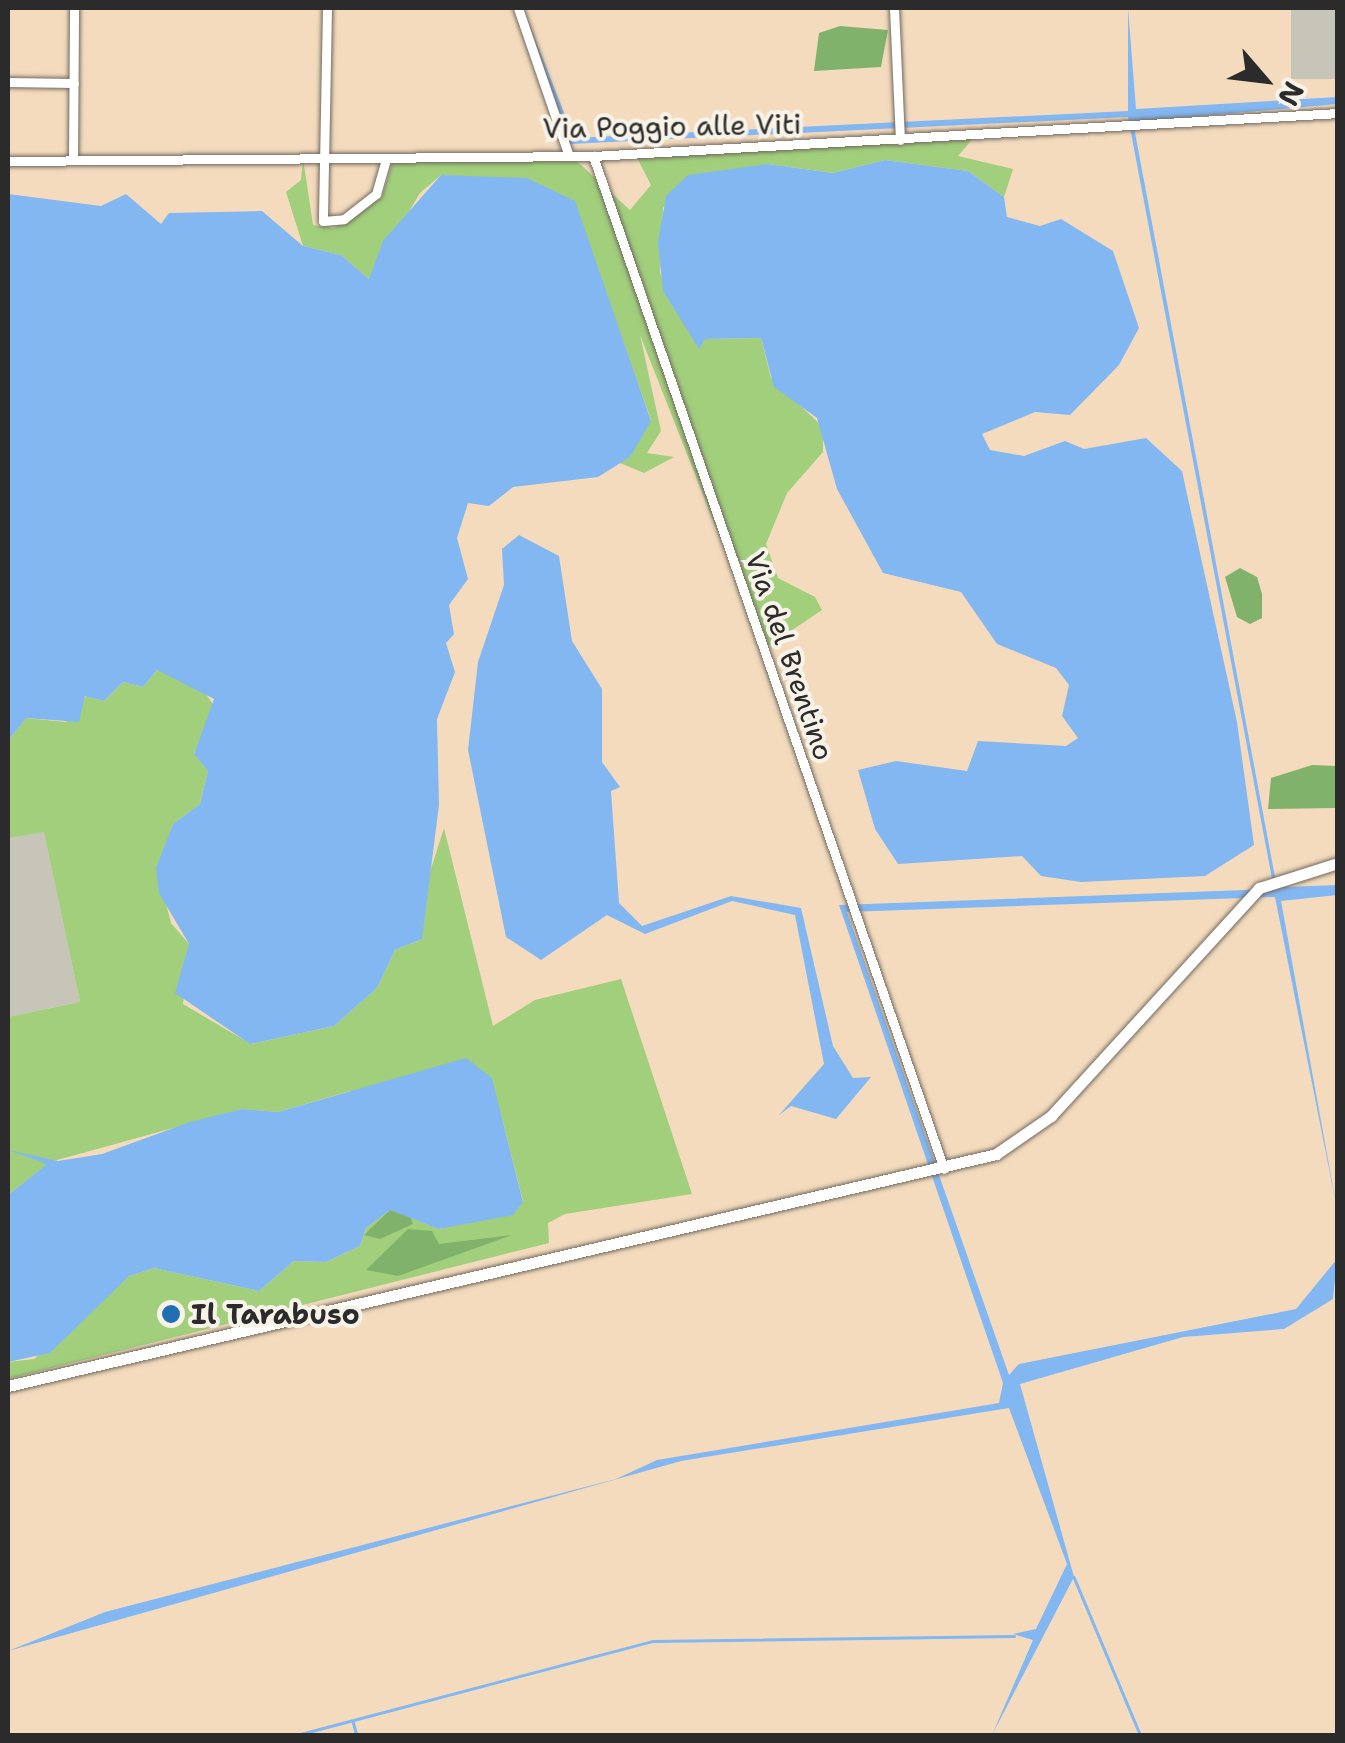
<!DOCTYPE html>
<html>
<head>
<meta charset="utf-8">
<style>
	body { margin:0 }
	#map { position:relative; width:1345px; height:1743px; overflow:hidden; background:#f4dbbe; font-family:"Shantell Sans",sans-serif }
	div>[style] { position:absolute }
	.industrial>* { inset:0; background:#c6c5b8; transform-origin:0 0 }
	.green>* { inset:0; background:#a1cf7c }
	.forest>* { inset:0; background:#80b26c }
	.water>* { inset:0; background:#83b7f1 }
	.stream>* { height:2.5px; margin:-1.25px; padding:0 1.25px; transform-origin:1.25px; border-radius:1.25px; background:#83b7f1 }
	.roads { filter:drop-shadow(0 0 2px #71695e) drop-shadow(0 0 2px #71695e) }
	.minor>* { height:9px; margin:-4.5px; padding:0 4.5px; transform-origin:4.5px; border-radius:4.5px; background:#fff }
	.tertiary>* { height:11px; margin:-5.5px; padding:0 5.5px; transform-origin:5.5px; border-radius:5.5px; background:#fff }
	.dots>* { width:28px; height:28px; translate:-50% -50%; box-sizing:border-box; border:5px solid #f7f3e8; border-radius:50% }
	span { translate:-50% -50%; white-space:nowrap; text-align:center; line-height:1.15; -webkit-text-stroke:8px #f7f3e8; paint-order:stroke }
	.street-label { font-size:28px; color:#2b2b2b }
	.poi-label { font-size:28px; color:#2b2b2b; font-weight:700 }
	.left { translate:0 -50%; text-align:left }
	.frame { position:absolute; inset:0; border:10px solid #2b2b2b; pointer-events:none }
	.north { position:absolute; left:1215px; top:30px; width:100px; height:100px; -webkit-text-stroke:8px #f7f3e8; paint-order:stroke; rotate:118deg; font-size:28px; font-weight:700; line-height:40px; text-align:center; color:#2b2b2b }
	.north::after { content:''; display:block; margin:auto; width:35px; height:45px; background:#2b2b2b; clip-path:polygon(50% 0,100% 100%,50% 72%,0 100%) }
</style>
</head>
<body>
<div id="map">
	<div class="industrial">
		<div style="left:1291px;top:8px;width:46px;height:71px"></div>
		<div style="clip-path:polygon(44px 831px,80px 1002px,8px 1017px,8px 838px)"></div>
	</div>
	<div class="green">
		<div style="clip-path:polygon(976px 135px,958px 156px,1013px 169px,1004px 197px,968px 171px,885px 160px,833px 173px,768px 164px,675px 189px,663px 208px,660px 272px,672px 306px,705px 339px,761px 338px,771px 378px,823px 427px,823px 452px,787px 493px,766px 544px,778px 578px,815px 597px,822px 610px,764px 649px,640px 335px,661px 431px,647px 453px,674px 457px,644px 473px,620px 463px,651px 420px,579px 217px,513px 181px,441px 175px,420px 193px,369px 279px,341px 255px,303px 246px,286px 192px,301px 180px,303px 158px,313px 225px,334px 228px,382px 197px,394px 157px,568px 153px,630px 210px,651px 185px,635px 154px)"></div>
		<div style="clip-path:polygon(157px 670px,198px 683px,215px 707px,194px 753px,208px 771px,200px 804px,173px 824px,157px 868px,171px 923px,189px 944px,183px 1004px,251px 1044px,334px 1026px,377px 988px,395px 950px,422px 939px,421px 900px,444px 828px,493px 1026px,535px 1000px,621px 979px,692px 1194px,565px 1214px,548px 1223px,549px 1243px,8px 1379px,8px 1362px,34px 1359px,129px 1276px,154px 1268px,259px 1291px,294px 1261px,326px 1262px,360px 1246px,366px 1228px,390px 1210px,440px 1229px,523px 1201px,501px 1114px,350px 1091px,278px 1112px,242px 1109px,50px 1162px,8px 1195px,8px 1017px,80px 1002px,44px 832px,8px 838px,8px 741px,26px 718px,66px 722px,86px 696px,104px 701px,123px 682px,143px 687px)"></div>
	</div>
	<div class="forest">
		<div style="clip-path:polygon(840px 26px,888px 30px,881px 67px,814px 71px,819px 33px)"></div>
		<div style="clip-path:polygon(1240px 568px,1257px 577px,1262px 594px,1262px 618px,1250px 624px,1237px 617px,1225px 577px)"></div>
		<div style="clip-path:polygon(1312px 765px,1337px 766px,1337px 808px,1268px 809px,1271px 778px)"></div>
		<div style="clip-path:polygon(390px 1210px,409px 1213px,413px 1224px,380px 1239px,364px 1235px)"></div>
		<div style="clip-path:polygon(408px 1229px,432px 1231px,439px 1244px,512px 1235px,398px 1276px,366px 1270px)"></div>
	</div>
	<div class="water">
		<div style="clip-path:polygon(523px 8px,574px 138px,1128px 111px,1128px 8px,1136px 109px,1337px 97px,1337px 104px,1133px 122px,1275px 877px,1285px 887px,1337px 885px,1337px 895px,1281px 901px,1337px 1209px,1275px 897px,847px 912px,1009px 1375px,1019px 1364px,1296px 1309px,1337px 1259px,1333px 1299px,1284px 1329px,1183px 1337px,1020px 1384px,1074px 1577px,992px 1735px,1033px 1640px,1013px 1634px,1036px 1629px,1067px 1564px,1009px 1408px,681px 1461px,8px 1651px,105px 1612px,616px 1479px,657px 1460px,999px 1403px,1003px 1383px,839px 905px,1274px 889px,1128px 117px,570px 144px)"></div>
		<div style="clip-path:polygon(885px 160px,968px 171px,1004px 197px,1007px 217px,1040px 226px,1061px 219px,1113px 251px,1139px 328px,1119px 365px,1070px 415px,1035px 412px,982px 434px,990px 450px,1024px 456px,1065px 441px,1084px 449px,1146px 438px,1182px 471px,1237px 722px,1254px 845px,1205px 876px,1081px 882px,1041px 876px,1022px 856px,898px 864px,875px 829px,858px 770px,896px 761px,967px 771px,978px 741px,1066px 746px,1078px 738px,1062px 716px,1069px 685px,1056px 668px,997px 644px,961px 592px,883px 573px,837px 489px,817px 418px,774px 387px,761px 338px,705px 339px,699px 349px,663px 291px,658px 242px,666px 196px,688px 175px,768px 164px,833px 173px)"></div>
		<div style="clip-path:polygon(441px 175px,527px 178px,575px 201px,651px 421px,630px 457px,598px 477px,513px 487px,489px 506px,468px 503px,457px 538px,468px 579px,449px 605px,454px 634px,446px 643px,455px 672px,437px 719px,439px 805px,422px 939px,395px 950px,377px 988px,334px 1026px,250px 1044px,175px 993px,189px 944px,159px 893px,156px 868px,173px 824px,200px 804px,208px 771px,194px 754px,214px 699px,157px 670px,143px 687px,123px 682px,104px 701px,85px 696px,79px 722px,26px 718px,8px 741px,8px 194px,101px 206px,126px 194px,161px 224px,169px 213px,262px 211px,303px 246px,341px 255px,369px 279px,383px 241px)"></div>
		<div style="clip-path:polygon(519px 535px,559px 556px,572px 641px,602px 689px,602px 762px,620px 787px,611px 791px,619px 903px,642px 926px,731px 896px,801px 908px,833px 1046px,853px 1078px,871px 1077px,836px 1119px,791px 1106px,779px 1115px,824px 1064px,795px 915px,732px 901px,645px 934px,607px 915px,541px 960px,506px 937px,468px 750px,478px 662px,504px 585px,502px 549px)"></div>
		<div style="clip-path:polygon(466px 1058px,492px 1078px,523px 1202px,513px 1215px,439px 1229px,390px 1210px,366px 1228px,360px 1246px,326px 1262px,294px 1261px,259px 1291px,154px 1268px,129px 1276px,50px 1353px,8px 1362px,8px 1195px,47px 1164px,8px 1150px,58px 1161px,102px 1154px,190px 1122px,242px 1109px,278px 1112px)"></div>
	</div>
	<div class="stream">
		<div style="left:1074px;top:1577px;width:173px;rotate:67.2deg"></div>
		<div style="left:353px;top:1721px;width:16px;rotate:75deg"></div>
		<div style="left:293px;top:1736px;width:372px;rotate:-14.8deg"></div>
		<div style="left:653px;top:1641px;width:361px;rotate:-0.8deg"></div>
	</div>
	<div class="roads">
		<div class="minor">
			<div style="left:327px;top:8px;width:213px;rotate:91.1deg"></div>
			<div style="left:323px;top:221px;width:21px;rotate:-5deg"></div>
			<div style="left:344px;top:219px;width:41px;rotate:-38deg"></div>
			<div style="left:376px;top:194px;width:37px;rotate:-74deg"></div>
			<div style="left:518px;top:8px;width:153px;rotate:71deg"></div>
			<div style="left:894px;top:8px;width:132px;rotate:87.4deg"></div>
			<div style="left:8px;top:82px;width:66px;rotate:0.9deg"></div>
			<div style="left:593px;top:156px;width:1072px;rotate:70.89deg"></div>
			<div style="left:73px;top:160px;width:152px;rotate:-89.6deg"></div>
			<div style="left:8px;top:161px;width:585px;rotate:-0.49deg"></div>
			<div style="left:593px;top:156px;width:746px;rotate:-3.3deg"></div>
		</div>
		<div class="tertiary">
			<div style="left:8px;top:1386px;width:1015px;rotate:-13.21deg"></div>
			<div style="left:996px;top:1154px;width:67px;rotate:-34.6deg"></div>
			<div style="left:1051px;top:1116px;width:309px;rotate:-47.6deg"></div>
			<div style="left:1259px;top:888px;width:83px;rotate:-17.6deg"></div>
		</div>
	</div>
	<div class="dots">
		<div style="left:171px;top:1314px;background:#1f6fb2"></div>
	</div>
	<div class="street-label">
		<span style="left:672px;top:126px;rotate:-1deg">Via Poggio alle Viti</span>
		<span style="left:790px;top:656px;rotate:71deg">Via del Brentino</span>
	</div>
	<div class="poi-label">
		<span class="left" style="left:191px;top:1314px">Il Tarabuso</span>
	</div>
	<div class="frame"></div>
	<div class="north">N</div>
</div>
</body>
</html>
